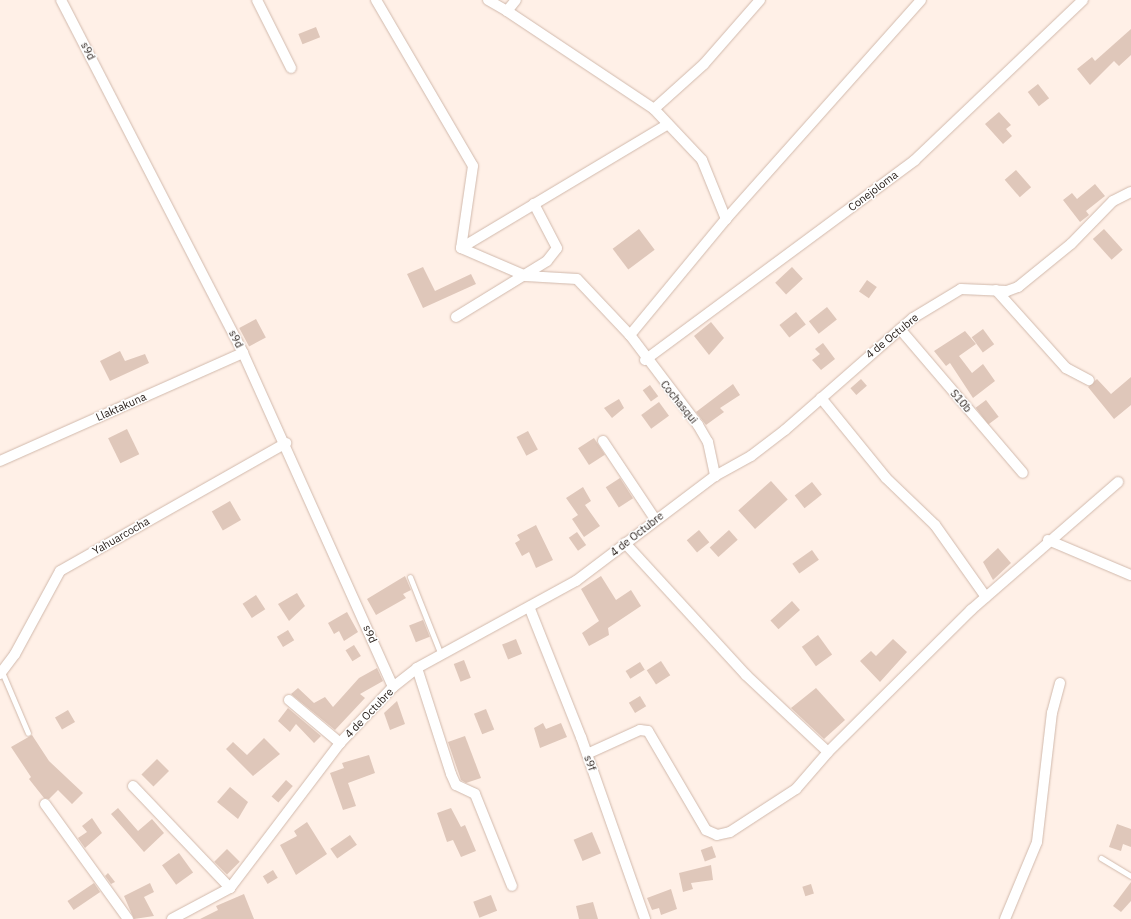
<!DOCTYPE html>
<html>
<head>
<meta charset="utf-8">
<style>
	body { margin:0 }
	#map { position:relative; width:1131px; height:919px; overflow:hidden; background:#fff0e7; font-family:"IBM Plex Sans",sans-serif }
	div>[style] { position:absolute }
	.building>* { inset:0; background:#dfc7ba; transform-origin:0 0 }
	.roads { filter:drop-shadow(0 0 1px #d1b9ac) drop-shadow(0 0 1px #d1b9ac) }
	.service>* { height:5px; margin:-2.5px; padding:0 2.5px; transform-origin:2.5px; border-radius:2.5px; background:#fff }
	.minor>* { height:10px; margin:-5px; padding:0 5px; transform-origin:5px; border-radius:5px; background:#fff }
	span { translate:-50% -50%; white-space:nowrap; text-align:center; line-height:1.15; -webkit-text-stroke:3px #fff; paint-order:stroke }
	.street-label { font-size:11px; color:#2a211c }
</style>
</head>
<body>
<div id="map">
	<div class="building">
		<div style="left:316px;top:27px;width:11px;height:19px;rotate:68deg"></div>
		<div style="clip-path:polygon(1131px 29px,1131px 55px,1119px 66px,1114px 61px,1090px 85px,1077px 69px,1092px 57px,1095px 61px)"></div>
		<div style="left:1038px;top:84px;width:18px;height:13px;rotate:52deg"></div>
		<div style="clip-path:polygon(999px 112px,1011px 125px,1006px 129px,1012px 136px,1003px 144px,985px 124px)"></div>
		<div style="left:1016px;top:170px;width:23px;height:15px;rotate:49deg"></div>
		<div style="clip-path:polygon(1095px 184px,1105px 196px,1086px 211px,1089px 215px,1080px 222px,1063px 200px,1072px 193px,1077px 199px)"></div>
		<div style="left:639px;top:229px;width:26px;height:33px;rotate:53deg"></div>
		<div style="left:1104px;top:229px;width:28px;height:15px;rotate:48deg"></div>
		<div style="clip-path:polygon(423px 267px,435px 291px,471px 274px,476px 284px,423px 308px,407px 274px)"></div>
		<div style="left:792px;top:267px;width:16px;height:23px;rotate:47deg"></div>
		<div style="left:867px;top:280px;width:12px;height:14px;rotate:35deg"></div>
		<div style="left:827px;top:307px;width:16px;height:23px;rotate:52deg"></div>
		<div style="left:796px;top:312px;width:16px;height:21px;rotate:52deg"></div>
		<div style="left:256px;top:319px;width:21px;height:19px;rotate:62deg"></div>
		<div style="clip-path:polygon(711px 322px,724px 338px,709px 355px,694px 336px)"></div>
		<div style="left:983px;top:329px;width:19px;height:14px;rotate:54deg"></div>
		<div style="clip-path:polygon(965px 331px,976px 344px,959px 356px,972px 373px,983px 364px,995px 381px,973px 398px,950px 363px,946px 366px,934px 351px)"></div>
		<div style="clip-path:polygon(823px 343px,835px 359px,821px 370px,812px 360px,820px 354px,815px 349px)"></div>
		<div style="clip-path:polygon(120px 351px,125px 361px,145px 354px,149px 363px,110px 381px,100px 361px)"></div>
		<div style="clip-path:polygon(1131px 377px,1131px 405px,1114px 419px,1088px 387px,1097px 379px,1111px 394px)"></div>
		<div style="left:861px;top:379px;width:9px;height:14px;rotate:49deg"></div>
		<div style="clip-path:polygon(733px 384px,740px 395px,720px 408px,724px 412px,706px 425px,696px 412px)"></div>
		<div style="left:650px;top:385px;width:14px;height:9px;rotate:54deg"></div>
		<div style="clip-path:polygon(619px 399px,624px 408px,612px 418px,604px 408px)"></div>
		<div style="left:986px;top:400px;width:21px;height:13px;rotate:53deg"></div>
		<div style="left:659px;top:402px;width:17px;height:22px;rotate:54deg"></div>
		<div style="left:127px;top:429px;width:28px;height:21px;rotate:64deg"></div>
		<div style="left:528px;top:431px;width:21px;height:13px;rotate:62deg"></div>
		<div style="left:594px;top:438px;width:20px;height:19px;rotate:57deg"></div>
		<div style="left:620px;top:478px;width:24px;height:17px;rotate:57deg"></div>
		<div style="left:771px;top:481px;width:25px;height:44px;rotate:48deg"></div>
		<div style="left:812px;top:482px;width:16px;height:22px;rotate:52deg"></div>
		<div style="clip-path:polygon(583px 487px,591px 501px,585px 505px,600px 526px,584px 537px,572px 519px,578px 515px,566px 498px)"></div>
		<div style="left:230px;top:501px;width:22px;height:21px;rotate:60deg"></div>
		<div style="clip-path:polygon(536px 525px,553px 560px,536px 568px,529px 552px,522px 556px,515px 543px,520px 540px,517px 535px)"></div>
		<div style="left:699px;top:530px;width:16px;height:16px;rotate:50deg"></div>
		<div style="left:729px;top:530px;width:13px;height:26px;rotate:48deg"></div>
		<div style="left:577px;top:532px;width:16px;height:10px;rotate:55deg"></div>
		<div style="clip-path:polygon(998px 548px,1011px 563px,993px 580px,983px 562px)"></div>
		<div style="left:812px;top:550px;width:12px;height:24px;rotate:55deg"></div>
		<div style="clip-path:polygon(405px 576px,411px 590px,403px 594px,406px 598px,376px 615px,367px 599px)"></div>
		<div style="clip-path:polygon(601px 576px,616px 600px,631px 590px,641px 606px,608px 628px,609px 635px,589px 646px,582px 633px,599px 621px,581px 589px)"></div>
		<div style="clip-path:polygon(297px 593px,305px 606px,289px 621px,278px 604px)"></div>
		<div style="left:256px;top:595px;width:17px;height:16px;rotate:57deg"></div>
		<div style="left:792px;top:601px;width:12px;height:29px;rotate:48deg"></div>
		<div style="clip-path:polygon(347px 612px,358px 632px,344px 641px,339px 631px,334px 634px,328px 623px)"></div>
		<div style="left:423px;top:620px;width:18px;height:15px;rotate:68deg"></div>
		<div style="left:288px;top:630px;width:12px;height:13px;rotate:59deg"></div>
		<div style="left:818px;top:635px;width:24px;height:20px;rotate:54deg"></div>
		<div style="left:516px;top:639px;width:16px;height:15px;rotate:68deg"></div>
		<div style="clip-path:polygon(893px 639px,907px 652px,880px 682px,860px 661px,871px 651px,876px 656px)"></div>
		<div style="left:354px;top:645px;width:13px;height:10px;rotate:58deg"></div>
		<div style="left:464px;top:660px;width:19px;height:11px;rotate:69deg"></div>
		<div style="left:661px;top:661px;width:17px;height:17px;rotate:57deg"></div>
		<div style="left:640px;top:662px;width:9px;height:17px;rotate:58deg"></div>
		<div style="clip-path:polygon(377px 668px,383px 681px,360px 694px,365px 698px,335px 730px,291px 694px,298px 688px,314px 703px,325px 697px,333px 707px,359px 678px)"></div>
		<div style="clip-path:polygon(816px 688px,845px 720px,824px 739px,791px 708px)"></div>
		<div style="left:640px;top:696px;width:12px;height:13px;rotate:59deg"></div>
		<div style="clip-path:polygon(397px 701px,405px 724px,390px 730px,384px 713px)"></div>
		<div style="clip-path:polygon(288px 708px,321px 736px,314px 743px,296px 724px,290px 732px,278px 721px)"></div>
		<div style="left:486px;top:709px;width:22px;height:13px;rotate:68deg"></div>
		<div style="left:68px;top:710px;width:14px;height:15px;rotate:60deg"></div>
		<div style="clip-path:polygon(543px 723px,546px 729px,561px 723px,567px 737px,540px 748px,534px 728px)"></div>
		<div style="clip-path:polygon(32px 735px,49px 761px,83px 793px,72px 804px,58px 790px,49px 799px,44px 798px,29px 779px,31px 777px,11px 747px)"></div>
		<div style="clip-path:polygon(465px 736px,481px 778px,466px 783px,461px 780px,448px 742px)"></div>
		<div style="clip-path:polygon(264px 738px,280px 754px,253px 776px,226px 749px,233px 742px,247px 755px)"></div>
		<div style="clip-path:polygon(369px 755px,375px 773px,348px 783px,356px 806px,343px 810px,330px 773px,344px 768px,342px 763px)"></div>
		<div style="left:157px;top:759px;width:17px;height:22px;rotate:45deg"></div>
		<div style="left:286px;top:780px;width:9px;height:22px;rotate:41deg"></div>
		<div style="clip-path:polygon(230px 787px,248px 802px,238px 819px,217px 802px)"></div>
		<div style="clip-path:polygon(118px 808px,138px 831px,152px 819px,164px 833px,144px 852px,111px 814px)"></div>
		<div style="clip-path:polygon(451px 808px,461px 827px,465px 825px,476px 851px,461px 857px,453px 840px,447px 842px,437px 813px)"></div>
		<div style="clip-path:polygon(92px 818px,102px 833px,85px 848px,78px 838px,87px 832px,82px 826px)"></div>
		<div style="clip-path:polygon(307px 822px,327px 854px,296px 875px,280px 845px,297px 836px,294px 831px)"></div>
		<div style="clip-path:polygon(1117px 824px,1131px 829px,1131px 847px,1123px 844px,1121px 851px,1109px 847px)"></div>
		<div style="left:592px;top:832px;width:23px;height:20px;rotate:67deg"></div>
		<div style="left:350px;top:835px;width:12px;height:24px;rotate:55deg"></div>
		<div style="left:712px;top:846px;width:12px;height:12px;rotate:70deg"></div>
		<div style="left:227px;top:849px;width:18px;height:18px;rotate:45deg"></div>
		<div style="left:179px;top:853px;width:24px;height:21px;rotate:54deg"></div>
		<div style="clip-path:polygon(711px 865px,713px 880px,691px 883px,693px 889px,683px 892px,679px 873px)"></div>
		<div style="left:273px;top:870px;width:9px;height:12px;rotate:58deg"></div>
		<div style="clip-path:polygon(108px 873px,115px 882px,111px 884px,105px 876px)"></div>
		<div style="clip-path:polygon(1131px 882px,1131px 901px,1121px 912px,1113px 906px)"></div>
		<div style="left:94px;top:883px;width:11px;height:32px;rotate:56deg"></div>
		<div style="clip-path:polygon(150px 883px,154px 892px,144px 897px,154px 916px,134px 919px,124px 896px)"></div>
		<div style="left:811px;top:884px;width:10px;height:9px;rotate:73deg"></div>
		<div style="clip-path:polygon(671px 889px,677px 909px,661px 915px,659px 908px,652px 910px,647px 898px)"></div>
		<div style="clip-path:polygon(244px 894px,254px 919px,200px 919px,218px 910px,216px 906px)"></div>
		<div style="left:491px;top:895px;width:17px;height:19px;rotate:69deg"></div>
		<div style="clip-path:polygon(593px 902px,598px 919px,579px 919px,576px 906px)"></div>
	</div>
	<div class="roads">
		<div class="service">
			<div style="left:410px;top:577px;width:84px;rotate:68.3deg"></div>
			<div style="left:2px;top:672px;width:66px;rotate:66.9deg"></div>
			<div style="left:1101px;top:858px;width:35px;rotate:31deg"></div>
		</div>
		<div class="minor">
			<div style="left:61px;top:0;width:397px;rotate:62.7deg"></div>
			<div style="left:243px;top:353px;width:366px;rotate:65.8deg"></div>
			<div style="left:257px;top:0;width:76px;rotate:63.4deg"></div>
			<div style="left:376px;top:0;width:192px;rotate:59.7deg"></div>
			<div style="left:473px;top:166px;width:83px;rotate:98.3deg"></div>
			<div style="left:461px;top:248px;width:71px;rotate:23.3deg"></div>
			<div style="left:526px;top:276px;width:51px;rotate:3.4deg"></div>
			<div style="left:577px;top:279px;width:77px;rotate:46.6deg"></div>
			<div style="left:630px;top:335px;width:113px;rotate:52.9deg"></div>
			<div style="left:698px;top:425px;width:20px;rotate:60deg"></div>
			<div style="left:708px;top:442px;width:35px;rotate:78deg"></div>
			<div style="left:488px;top:0;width:22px;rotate:30deg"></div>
			<div style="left:507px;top:11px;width:14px;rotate:-51deg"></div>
			<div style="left:507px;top:11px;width:177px;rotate:33.7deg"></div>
			<div style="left:654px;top:109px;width:67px;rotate:-42deg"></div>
			<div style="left:704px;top:64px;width:85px;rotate:-48.8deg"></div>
			<div style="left:654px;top:109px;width:70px;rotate:46.7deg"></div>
			<div style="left:702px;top:160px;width:64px;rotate:67.9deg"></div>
			<div style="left:461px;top:248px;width:241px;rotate:-30.9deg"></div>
			<div style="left:996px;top:290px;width:105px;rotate:48.1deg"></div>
			<div style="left:1066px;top:368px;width:26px;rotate:28deg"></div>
			<div style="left:456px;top:317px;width:107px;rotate:-31.6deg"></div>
			<div style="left:547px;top:261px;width:16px;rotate:-52deg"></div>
			<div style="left:557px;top:248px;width:50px;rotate:-117.6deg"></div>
			<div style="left:900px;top:329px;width:189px;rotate:49.5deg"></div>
			<div style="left:630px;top:335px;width:151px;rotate:-50.4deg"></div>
			<div style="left:726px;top:219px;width:293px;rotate:-48.3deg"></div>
			<div style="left:645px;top:360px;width:336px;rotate:-36.5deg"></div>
			<div style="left:915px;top:160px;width:232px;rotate:-43.6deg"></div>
			<div style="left:821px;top:398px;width:103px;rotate:50.9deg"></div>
			<div style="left:886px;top:478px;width:68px;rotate:43.8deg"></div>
			<div style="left:935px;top:525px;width:88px;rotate:54.7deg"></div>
			<div style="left:603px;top:441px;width:94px;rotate:56.3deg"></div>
			<div style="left:0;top:461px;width:266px;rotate:-24deg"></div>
			<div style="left:1048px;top:540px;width:90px;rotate:22.9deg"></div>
			<div style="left:625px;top:543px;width:179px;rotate:47.5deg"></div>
			<div style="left:746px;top:675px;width:112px;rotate:43.2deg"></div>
			<div style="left:530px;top:609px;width:138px;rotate:68.3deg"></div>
			<div style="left:581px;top:737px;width:193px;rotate:70.6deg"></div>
			<div style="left:417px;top:668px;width:111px;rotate:72.2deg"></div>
			<div style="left:451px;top:774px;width:12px;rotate:66deg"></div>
			<div style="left:456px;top:785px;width:21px;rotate:25deg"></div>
			<div style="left:475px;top:794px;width:99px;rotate:68.1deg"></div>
			<div style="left:0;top:674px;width:25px;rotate:-53deg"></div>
			<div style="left:15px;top:654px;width:94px;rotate:-61.5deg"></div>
			<div style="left:60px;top:571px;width:260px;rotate:-29.5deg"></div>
			<div style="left:289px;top:700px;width:67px;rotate:40.1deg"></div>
			<div style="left:587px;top:754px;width:58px;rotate:-24.4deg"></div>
			<div style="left:640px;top:730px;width:8px;rotate:7deg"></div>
			<div style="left:648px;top:731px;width:115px;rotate:59.6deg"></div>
			<div style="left:706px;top:830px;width:12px;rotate:24deg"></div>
			<div style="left:717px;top:835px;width:13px;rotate:-13deg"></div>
			<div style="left:730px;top:832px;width:79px;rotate:-33.1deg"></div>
			<div style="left:796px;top:789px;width:49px;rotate:-49.1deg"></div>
			<div style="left:828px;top:752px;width:202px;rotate:-44.8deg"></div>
			<div style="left:971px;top:610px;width:195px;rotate:-41deg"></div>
			<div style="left:133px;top:786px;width:141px;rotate:46.4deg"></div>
			<div style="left:45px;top:804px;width:142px;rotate:54.2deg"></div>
			<div style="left:172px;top:919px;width:66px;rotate:-28.1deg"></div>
			<div style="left:230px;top:888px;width:182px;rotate:-52.8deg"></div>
			<div style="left:340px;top:743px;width:77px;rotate:-46.6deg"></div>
			<div style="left:393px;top:687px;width:31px;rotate:-38deg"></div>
			<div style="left:417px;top:668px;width:181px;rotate:-28.7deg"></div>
			<div style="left:576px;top:581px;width:174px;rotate:-37.1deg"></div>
			<div style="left:715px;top:476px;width:41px;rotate:-29.1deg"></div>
			<div style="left:751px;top:456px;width:43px;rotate:-37.4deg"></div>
			<div style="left:785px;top:430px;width:170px;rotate:-41.2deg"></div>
			<div style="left:913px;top:318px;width:56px;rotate:-31.1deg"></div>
			<div style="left:961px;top:289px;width:46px;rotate:2.5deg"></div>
			<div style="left:1007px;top:291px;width:12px;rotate:-20deg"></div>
			<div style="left:1018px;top:287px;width:68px;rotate:-39.1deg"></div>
			<div style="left:1071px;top:244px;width:60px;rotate:-45.7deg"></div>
			<div style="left:1113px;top:201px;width:20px;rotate:-27deg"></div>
			<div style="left:1005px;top:919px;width:83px;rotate:-67.4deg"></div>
			<div style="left:1037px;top:842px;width:130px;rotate:-83.4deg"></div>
			<div style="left:1052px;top:713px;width:31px;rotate:-75deg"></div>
		</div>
	</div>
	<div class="street-label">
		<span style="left:88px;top:51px;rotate:63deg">s9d</span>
		<span style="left:873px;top:191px;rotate:-37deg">Conejoloma</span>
		<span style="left:892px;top:336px;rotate:-39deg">4 de Octubre</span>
		<span style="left:236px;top:339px;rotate:63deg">s9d</span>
		<span style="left:961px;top:401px;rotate:49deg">S10b</span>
		<span style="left:679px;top:402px;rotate:51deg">Cochasqui</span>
		<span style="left:121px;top:407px;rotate:-24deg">Llaktakuna</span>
		<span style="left:637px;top:534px;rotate:-38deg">4 de Octubre</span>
		<span style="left:121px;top:536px;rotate:-30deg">Yahuarcocha</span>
		<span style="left:370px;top:634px;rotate:66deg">s9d</span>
		<span style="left:369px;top:713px;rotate:-46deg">4 de Octubre</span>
		<span style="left:590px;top:763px;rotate:70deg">s9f</span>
	</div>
</div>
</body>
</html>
